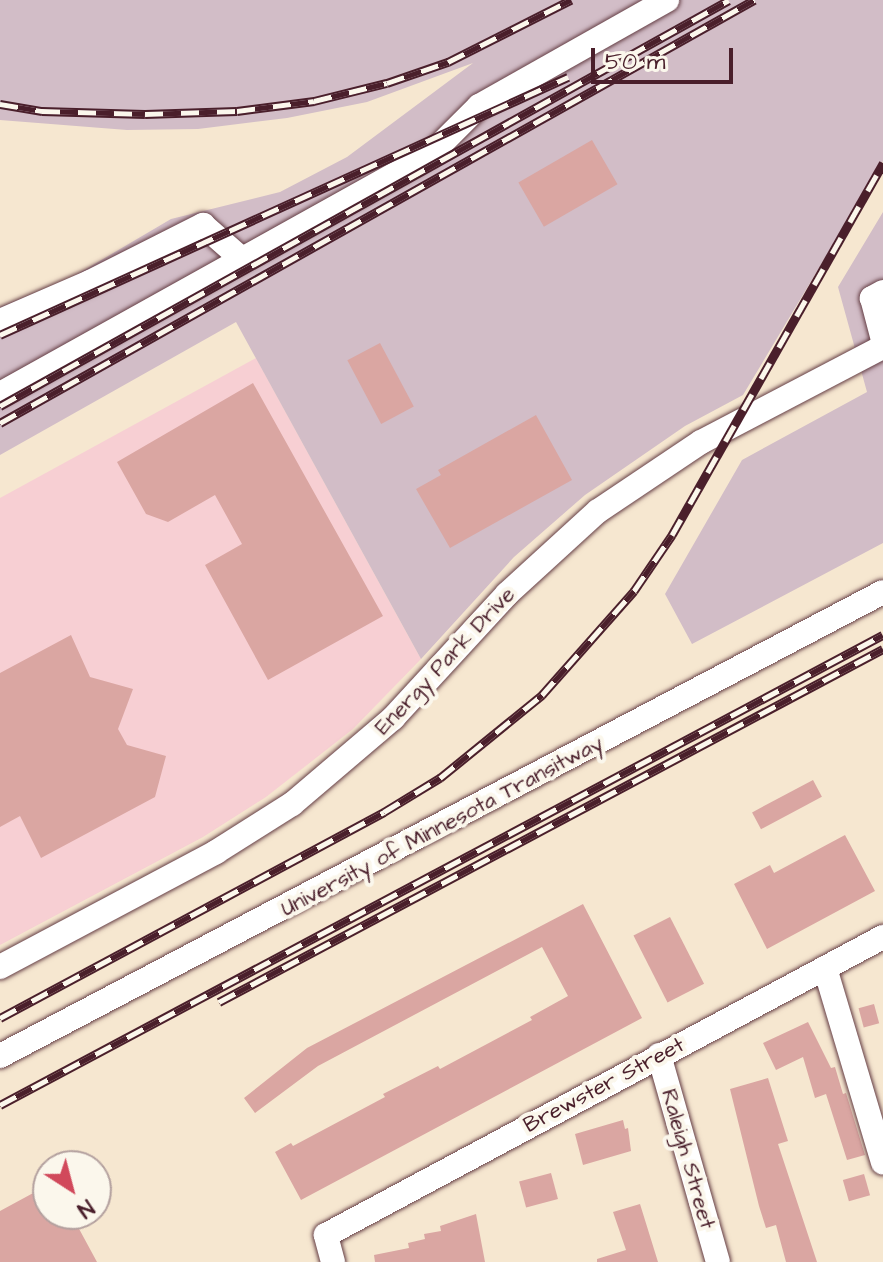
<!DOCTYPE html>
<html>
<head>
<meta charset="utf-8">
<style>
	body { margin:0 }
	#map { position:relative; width:883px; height:1262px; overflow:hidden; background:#f6e7d0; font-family:"Architects Daughter",sans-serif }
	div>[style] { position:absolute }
	.built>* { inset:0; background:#f7cfd3 }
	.industrial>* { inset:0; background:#d2bdc7 }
	.building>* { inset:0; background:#daa6a2; transform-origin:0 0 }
	.roads { filter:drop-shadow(0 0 2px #643d44) drop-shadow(0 0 2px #643d44) }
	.minor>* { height:24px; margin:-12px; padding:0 12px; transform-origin:12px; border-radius:12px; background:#fff }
	.rail>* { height:9px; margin-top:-4.5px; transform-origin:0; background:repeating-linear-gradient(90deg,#fbf7ec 0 18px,#4a1f2b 0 36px); box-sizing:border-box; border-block:2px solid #4a1f2b }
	span { translate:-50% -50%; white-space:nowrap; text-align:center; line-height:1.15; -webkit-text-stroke:8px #fbf7ec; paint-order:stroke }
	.street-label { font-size:22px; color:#4a1f2b }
	.north { position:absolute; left:32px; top:1150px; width:80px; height:80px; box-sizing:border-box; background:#fbf7ec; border:2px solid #b4a19f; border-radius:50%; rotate:144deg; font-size:22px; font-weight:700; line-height:32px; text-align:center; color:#4a1f2b }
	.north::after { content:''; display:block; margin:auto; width:28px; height:36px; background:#d1495b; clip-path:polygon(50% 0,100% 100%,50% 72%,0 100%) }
	.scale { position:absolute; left:591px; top:48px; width:142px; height:36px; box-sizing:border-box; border:4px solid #4a1f2b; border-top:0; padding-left:10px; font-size:24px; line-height:28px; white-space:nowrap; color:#4a1f2b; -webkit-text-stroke:6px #fbf7ec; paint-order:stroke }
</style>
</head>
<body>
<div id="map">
	<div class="built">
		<div style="clip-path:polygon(256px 358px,421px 659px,353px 729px,266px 797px,203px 837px,0 945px,0 498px)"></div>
	</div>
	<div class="industrial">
		<div style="clip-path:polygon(0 0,883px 0,883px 161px,743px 395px,685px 426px,585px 495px,514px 557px,421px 659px,236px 322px,0 455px,0 307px,69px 279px,171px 219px,280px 192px,347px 157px,473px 63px,367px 102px,287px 118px,198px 129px,127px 130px,0 120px)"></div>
		<div style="clip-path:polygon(883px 212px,883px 543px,692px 644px,665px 594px,742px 460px,867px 392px,838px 287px)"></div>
	</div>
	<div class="building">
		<div style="left:592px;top:140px;width:51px;height:85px;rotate:60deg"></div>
		<div style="left:380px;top:343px;width:72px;height:37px;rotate:62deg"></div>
		<div style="clip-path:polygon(253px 383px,383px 616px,268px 680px,205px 565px,242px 544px,215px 495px,168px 522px,146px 514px,117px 462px)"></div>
		<div style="clip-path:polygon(536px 415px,572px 480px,450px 548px,416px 489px,441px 475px,438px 470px)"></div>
		<div style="clip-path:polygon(71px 635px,90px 677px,133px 689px,118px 729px,127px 745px,166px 756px,155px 797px,41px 858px,20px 816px,0 827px,0 673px)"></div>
		<div style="left:813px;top:780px;width:19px;height:69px;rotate:62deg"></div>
		<div style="clip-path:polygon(845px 835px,875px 891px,767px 949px,734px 884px,770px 865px,774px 873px)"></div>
		<div style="clip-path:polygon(583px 904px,642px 1018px,301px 1200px,275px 1152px,291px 1143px,293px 1146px,385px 1097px,383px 1094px,438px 1066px,440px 1069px,532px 1020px,530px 1017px,568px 996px,542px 947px,318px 1066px,255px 1113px,244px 1098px,307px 1048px)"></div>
		<div style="left:670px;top:917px;width:75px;height:41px;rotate:63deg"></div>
		<div style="left:874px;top:1004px;width:20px;height:16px;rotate:75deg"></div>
		<div style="clip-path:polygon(808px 1022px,831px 1068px,835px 1067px,843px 1094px,846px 1093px,865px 1155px,847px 1160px,826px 1094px,815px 1098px,803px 1057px,776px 1070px,763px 1043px)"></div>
		<div style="clip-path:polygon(768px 1078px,788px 1141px,778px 1144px,817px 1262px,786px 1262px,776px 1225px,766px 1228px,759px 1206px,730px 1089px)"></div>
		<div style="clip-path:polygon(623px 1120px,625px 1129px,628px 1128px,631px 1151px,583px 1165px,575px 1134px)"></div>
		<div style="left:551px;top:1173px;width:27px;height:33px;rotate:75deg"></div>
		<div style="left:864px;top:1174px;width:22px;height:22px;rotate:74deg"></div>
		<div style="clip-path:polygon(48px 1185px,48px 1214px,71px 1214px,97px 1262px,0 1262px,0 1211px)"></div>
		<div style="clip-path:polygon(640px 1204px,658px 1262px,597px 1262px,597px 1259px,626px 1250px,613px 1212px)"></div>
		<div style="clip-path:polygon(476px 1214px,485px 1262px,375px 1262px,374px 1255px,409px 1248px,408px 1243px,425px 1239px,424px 1234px,441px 1231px,440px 1226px)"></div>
	</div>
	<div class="roads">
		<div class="minor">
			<div style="left:883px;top:292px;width:13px;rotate:151deg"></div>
			<div style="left:872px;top:298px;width:43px;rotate:75.3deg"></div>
			<div style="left:0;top:321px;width:98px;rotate:-23.4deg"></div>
			<div style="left:90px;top:282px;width:127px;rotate:-26.8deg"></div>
			<div style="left:203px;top:225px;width:52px;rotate:41.1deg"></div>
			<div style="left:0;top:394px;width:474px;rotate:-29.1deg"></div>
			<div style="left:414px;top:164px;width:27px;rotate:-34deg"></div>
			<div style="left:436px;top:149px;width:61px;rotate:-45deg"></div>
			<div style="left:479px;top:106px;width:216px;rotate:-29.4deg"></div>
			<div style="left:0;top:967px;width:245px;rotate:-28deg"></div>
			<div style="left:216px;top:852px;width:90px;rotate:-32.3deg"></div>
			<div style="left:292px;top:804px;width:133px;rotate:-40.4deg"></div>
			<div style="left:393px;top:718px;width:168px;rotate:-47.4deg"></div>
			<div style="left:507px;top:594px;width:123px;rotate:-42.4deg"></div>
			<div style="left:598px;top:511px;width:124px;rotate:-33.8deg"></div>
			<div style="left:701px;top:442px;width:205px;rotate:-27.6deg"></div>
			<div style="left:825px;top:968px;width:203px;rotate:73.4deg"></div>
			<div style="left:659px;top:1055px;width:215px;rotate:74.1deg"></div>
			<div style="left:0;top:1056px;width:997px;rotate:-27.72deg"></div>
			<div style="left:333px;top:1262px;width:28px;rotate:-105deg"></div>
			<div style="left:326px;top:1235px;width:632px;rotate:-28.15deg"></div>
		</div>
	</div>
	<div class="rail">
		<div style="left:0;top:104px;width:43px;rotate:9.5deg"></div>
		<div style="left:42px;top:111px;width:103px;rotate:1.7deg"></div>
		<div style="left:145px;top:114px;width:92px;rotate:-1.9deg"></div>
		<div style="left:237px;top:111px;width:78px;rotate:-7.4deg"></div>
		<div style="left:314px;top:101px;width:75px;rotate:-13.9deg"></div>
		<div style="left:387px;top:83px;width:65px;rotate:-19deg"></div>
		<div style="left:448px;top:62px;width:138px;rotate:-26.8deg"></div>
		<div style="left:0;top:335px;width:624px;rotate:-24.43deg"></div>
		<div style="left:0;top:406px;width:834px;rotate:-29.11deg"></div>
		<div style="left:0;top:423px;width:865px;rotate:-29.29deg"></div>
		<div style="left:219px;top:1002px;width:752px;rotate:-28deg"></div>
		<div style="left:0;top:1018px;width:436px;rotate:-28.2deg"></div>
		<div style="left:384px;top:812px;width:66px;rotate:-31.3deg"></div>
		<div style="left:440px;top:778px;width:132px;rotate:-39.1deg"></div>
		<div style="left:542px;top:695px;width:139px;rotate:-48.5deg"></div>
		<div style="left:634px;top:591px;width:68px;rotate:-55.8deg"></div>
		<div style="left:672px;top:535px;width:428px;rotate:-60.4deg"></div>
		<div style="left:0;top:1105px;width:1000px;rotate:-28.03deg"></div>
	</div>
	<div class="street-label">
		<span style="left:445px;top:661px;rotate:-47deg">Energy Park Drive</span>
		<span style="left:442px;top:826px;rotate:-28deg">University of Minnesota Transitway</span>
		<span style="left:604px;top:1085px;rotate:-28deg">Brewster Street</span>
		<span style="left:688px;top:1159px;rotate:74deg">Raleigh Street</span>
	</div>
	<div class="north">N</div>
	<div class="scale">50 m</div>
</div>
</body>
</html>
